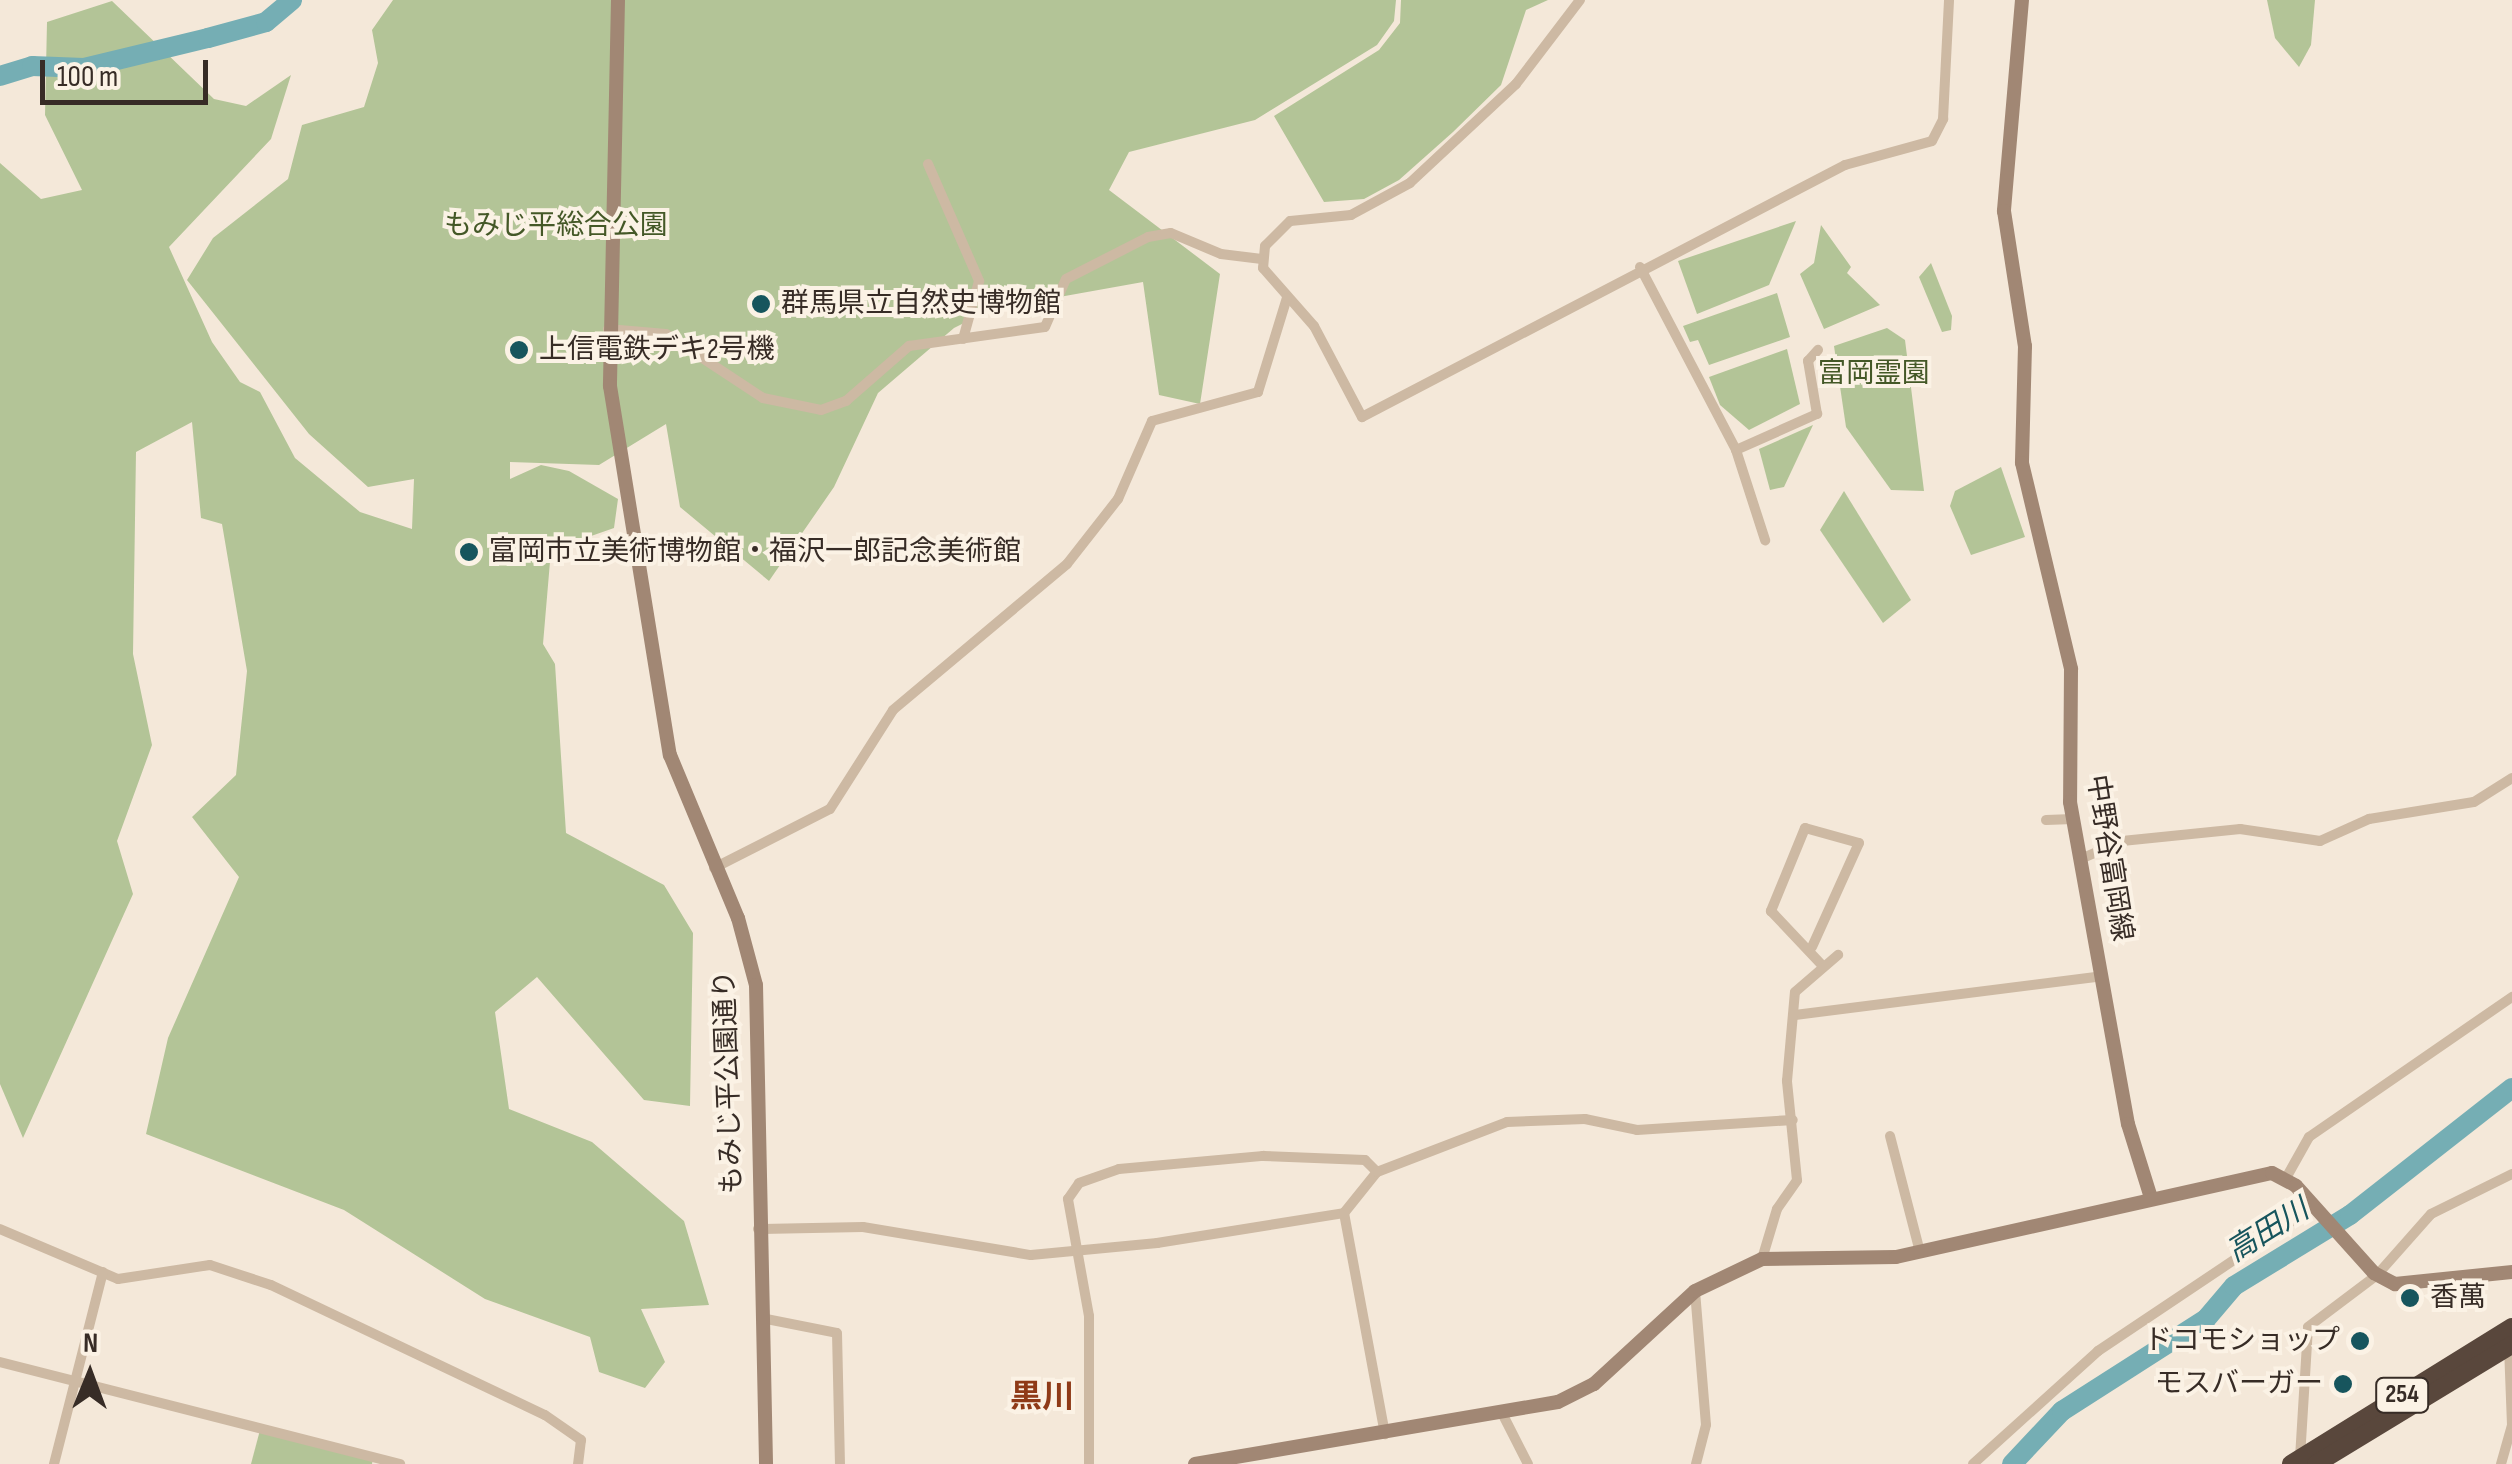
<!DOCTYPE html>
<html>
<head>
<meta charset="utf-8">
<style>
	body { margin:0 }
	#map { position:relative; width:2512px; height:1464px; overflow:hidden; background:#f4e8d9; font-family:"Sofia Sans Condensed","Noto Sans JP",sans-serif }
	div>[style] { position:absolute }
	.green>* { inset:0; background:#b3c497 }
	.river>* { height:20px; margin:-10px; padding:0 10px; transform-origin:10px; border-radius:10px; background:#75aeb4 }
	.street>* { height:10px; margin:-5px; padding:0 5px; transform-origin:5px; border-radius:5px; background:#cdb9a3 }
	.secondary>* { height:14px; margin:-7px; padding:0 7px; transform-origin:7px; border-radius:7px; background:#a18774 }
	.highway>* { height:18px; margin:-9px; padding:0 9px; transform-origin:9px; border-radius:9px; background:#59473c }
	.dots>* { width:28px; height:28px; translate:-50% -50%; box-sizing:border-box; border:5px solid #fbf2e5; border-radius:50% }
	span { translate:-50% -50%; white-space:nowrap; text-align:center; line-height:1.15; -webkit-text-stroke:8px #fbf2e5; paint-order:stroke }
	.shield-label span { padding:2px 8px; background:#fbf2e5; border:2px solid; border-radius:8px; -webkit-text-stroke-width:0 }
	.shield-label { font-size:25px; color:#372c26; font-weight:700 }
	.park-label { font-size:28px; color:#445827 }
	.poi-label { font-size:28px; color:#372c26 }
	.left { translate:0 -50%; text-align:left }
	.right { translate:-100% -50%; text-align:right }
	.street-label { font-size:28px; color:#372c26 }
	.water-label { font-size:30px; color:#17555d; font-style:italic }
	.quarter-label { font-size:32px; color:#8f3a17; font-weight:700 }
	.north { position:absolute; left:40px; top:1324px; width:100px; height:100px; -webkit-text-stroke:8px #fbf2e5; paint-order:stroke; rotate:1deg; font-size:28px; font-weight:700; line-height:40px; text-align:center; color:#372c26 }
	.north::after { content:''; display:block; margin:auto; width:35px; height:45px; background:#372c26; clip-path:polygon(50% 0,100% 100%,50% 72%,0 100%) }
	.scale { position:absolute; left:40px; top:60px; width:168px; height:45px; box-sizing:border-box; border:5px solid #372c26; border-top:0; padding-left:12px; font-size:30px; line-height:35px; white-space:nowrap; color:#372c26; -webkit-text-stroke:8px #fbf2e5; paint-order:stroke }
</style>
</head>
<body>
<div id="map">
	<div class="green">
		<div style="clip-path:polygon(393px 0,1396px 0,1394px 21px,1377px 45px,1255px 120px,1129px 152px,1109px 190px,1220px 274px,1200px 404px,1159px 395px,1143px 282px,992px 309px,954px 328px,878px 393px,834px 487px,769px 581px,680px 507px,666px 424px,599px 465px,510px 462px,510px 479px,541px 465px,569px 471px,618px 499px,614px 528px,551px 550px,543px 644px,555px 664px,566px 833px,664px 885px,693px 933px,690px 1106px,644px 1100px,537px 977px,495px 1012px,509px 1109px,592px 1142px,684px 1221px,709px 1305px,641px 1309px,665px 1362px,645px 1388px,599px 1372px,590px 1337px,485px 1299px,344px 1210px,146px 1134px,168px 1038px,239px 877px,192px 817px,236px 775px,247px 671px,222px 524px,201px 518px,192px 422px,136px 452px,133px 654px,152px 745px,117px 841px,133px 894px,23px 1138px,0 1084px,0 163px,41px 199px,82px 190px,45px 115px,47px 22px,112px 1px,214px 99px,246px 106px,291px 75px,271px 139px,169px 247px,212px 342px,240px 382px,260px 392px,295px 458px,360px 512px,412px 529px,414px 479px,368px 487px,309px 434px,187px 280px,213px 238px,288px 179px,302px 125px,364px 107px,378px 63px,372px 30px)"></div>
		<div style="clip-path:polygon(1401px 0,1548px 0,1526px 10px,1501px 85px,1453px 132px,1399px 180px,1364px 199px,1324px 202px,1274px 116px,1379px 50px,1400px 23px)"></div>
		<div style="clip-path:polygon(2267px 0,2315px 0,2311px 45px,2299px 67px,2275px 38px)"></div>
		<div style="clip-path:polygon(1796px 221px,1769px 285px,1697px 314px,1678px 261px)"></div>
		<div style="clip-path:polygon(1821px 225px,1851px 267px,1847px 273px,1880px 305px,1824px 329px,1800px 274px,1814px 263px)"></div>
		<div style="clip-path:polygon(1931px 263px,1952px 316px,1951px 330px,1942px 332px,1919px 277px)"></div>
		<div style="clip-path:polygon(1777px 293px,1790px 337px,1709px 365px,1698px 340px,1690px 342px,1683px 326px)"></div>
		<div style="clip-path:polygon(1887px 328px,1905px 340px,1924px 491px,1891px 490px,1846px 427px,1834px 346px)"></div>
		<div style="clip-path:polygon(1787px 349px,1800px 404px,1749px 430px,1720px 405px,1709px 377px)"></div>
		<div style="clip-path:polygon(1813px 425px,1784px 487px,1770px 490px,1759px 449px)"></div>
		<div style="clip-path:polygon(2001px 467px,2025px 537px,1971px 555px,1950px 506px,1955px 491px)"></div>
		<div style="clip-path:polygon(1844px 491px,1911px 600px,1883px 623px,1820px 530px)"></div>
		<div style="clip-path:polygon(260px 1430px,373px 1458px,372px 1464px,251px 1464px)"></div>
	</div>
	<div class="river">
		<div style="left:0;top:76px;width:34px;rotate:-17deg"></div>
		<div style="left:32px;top:66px;width:52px;rotate:2.2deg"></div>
		<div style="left:84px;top:68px;width:128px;rotate:-13.6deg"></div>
		<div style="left:208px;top:38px;width:60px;rotate:-15.4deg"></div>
		<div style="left:266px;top:22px;width:34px;rotate:-40deg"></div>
		<div style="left:2012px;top:1464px;width:73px;rotate:-46.7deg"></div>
		<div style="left:2062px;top:1411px;width:171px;rotate:-32.6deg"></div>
		<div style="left:2206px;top:1319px;width:43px;rotate:-49.7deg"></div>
		<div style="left:2234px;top:1286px;width:136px;rotate:-31.5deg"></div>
		<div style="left:2350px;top:1215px;width:206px;rotate:-38.1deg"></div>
	</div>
	<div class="street">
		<div style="left:1580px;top:0;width:106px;rotate:127.3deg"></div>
		<div style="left:1516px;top:84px;width:145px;rotate:137deg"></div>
		<div style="left:1410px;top:183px;width:67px;rotate:151.5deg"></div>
		<div style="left:1351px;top:215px;width:61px;rotate:174.4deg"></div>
		<div style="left:1290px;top:221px;width:35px;rotate:135deg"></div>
		<div style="left:1265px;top:246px;width:22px;rotate:95deg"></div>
		<div style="left:1263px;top:268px;width:77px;rotate:48.7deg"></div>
		<div style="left:1314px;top:326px;width:103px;rotate:62.2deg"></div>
		<div style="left:1362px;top:417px;width:545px;rotate:-27.55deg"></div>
		<div style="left:1845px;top:165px;width:90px;rotate:-15.4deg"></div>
		<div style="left:1932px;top:141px;width:25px;rotate:-63deg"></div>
		<div style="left:1943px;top:119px;width:119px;rotate:-87.1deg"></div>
		<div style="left:928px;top:164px;width:128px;rotate:66.4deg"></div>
		<div style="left:979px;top:281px;width:60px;rotate:105.4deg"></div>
		<div style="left:1640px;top:267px;width:207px;rotate:62.3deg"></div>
		<div style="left:1736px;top:450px;width:95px;rotate:72.1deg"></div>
		<div style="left:608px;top:329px;width:58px;rotate:4.9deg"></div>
		<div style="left:666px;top:334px;width:116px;rotate:33.4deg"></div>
		<div style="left:763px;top:398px;width:59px;rotate:11.7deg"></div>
		<div style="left:821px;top:410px;width:27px;rotate:-20deg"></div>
		<div style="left:846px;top:401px;width:84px;rotate:-41.1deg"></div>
		<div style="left:909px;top:346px;width:137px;rotate:-8deg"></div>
		<div style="left:1045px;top:327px;width:52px;rotate:-66.4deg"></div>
		<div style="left:1066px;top:279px;width:92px;rotate:-27.1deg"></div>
		<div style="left:1148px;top:237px;width:23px;rotate:-10deg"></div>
		<div style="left:1171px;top:233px;width:54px;rotate:22.8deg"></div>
		<div style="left:1221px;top:254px;width:39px;rotate:7deg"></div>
		<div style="left:1736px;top:450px;width:89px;rotate:-24deg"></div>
		<div style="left:1817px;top:414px;width:54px;rotate:-99.6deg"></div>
		<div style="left:1808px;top:361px;width:15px;rotate:-48deg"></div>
		<div style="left:2046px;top:820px;width:27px;rotate:-2deg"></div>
		<div style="left:2083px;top:858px;width:43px;rotate:-23.6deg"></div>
		<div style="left:2122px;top:841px;width:119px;rotate:-5.8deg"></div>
		<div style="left:2240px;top:829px;width:81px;rotate:8.5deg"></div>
		<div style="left:2320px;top:841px;width:54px;rotate:-24.2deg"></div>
		<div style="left:2369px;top:819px;width:106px;rotate:-9.2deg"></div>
		<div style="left:2474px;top:802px;width:45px;rotate:-32.3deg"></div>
		<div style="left:714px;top:868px;width:130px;rotate:-27deg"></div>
		<div style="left:830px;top:809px;width:117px;rotate:-57.5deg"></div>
		<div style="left:893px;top:710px;width:227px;rotate:-40deg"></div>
		<div style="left:1067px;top:564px;width:83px;rotate:-51.9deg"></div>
		<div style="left:1118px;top:499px;width:85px;rotate:-66.4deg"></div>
		<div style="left:1152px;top:421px;width:110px;rotate:-15.3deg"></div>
		<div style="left:1258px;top:392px;width:98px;rotate:-72.9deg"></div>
		<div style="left:1812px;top:947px;width:114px;rotate:-65.7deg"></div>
		<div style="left:1859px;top:843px;width:56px;rotate:-164.5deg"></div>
		<div style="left:1805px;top:828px;width:90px;rotate:112.3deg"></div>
		<div style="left:1771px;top:911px;width:73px;rotate:46.7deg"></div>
		<div style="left:1795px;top:1015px;width:309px;rotate:-7.2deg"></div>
		<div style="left:1890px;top:1136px;width:120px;rotate:75.5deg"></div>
		<div style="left:2286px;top:1178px;width:47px;rotate:-60.7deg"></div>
		<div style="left:2309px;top:1137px;width:247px;rotate:-34.6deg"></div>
		<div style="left:1344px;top:1213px;width:225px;rotate:79.5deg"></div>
		<div style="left:0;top:1229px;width:128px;rotate:23deg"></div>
		<div style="left:118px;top:1279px;width:93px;rotate:-8.7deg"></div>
		<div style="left:210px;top:1265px;width:64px;rotate:18.2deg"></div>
		<div style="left:271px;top:1285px;width:303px;rotate:25.4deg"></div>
		<div style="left:545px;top:1415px;width:44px;rotate:34.8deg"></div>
		<div style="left:581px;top:1440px;width:24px;rotate:97deg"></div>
		<div style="left:758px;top:1229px;width:105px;rotate:-1.1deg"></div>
		<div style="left:863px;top:1227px;width:170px;rotate:9.5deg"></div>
		<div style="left:1031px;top:1255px;width:127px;rotate:-5.4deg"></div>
		<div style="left:1157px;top:1243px;width:189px;rotate:-9.1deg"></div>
		<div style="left:1344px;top:1213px;width:53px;rotate:-51.2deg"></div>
		<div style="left:1377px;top:1172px;width:139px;rotate:-21deg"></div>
		<div style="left:1507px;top:1122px;width:78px;rotate:-2.2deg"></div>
		<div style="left:1585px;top:1119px;width:53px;rotate:11.9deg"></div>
		<div style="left:1637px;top:1130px;width:156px;rotate:-3.7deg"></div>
		<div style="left:1762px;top:1259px;width:52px;rotate:-73.3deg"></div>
		<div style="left:1777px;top:1209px;width:35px;rotate:-55deg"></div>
		<div style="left:1797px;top:1180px;width:100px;rotate:-95.8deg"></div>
		<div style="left:1787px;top:1081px;width:89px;rotate:-84.9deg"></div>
		<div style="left:1795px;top:992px;width:57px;rotate:-40.7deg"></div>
		<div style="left:1695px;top:1291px;width:134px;rotate:85.3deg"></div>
		<div style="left:1706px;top:1425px;width:40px;rotate:104.4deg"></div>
		<div style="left:761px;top:1318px;width:77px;rotate:11.2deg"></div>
		<div style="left:837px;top:1333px;width:131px;rotate:88.7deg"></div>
		<div style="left:0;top:1362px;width:413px;rotate:14.3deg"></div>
		<div style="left:1503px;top:1415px;width:55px;rotate:63deg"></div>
		<div style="left:2300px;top:1458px;width:131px;rotate:-86.5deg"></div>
		<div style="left:2308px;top:1327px;width:86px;rotate:-37deg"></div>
		<div style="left:2377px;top:1275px;width:81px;rotate:-48.5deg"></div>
		<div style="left:2431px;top:1214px;width:90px;rotate:-26.3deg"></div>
		<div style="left:54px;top:1464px;width:198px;rotate:-75.7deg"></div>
		<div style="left:1089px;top:1464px;width:148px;rotate:-90deg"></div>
		<div style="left:1089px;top:1316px;width:119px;rotate:-100.2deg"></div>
		<div style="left:1068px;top:1199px;width:19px;rotate:-55deg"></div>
		<div style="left:1079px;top:1183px;width:42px;rotate:-19.3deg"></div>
		<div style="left:1119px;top:1169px;width:145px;rotate:-5.2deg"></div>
		<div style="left:1263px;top:1156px;width:102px;rotate:2.2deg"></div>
		<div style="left:1365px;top:1160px;width:17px;rotate:45deg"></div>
		<div style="left:1973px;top:1464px;width:169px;rotate:-42.1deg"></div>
		<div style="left:2098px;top:1351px;width:259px;rotate:-33.8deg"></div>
		<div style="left:2501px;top:1464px;width:41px;rotate:-74.2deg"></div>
		<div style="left:2512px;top:1425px;width:79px;rotate:-92.2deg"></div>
	</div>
	<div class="secondary">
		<div style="left:618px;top:0;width:386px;rotate:91.2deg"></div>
		<div style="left:610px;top:386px;width:374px;rotate:80.8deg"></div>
		<div style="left:670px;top:755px;width:177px;rotate:67.4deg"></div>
		<div style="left:738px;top:918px;width:69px;rotate:75deg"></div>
		<div style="left:756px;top:985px;width:479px;rotate:88.8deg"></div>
		<div style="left:2022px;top:0;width:212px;rotate:94.9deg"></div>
		<div style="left:2004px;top:211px;width:137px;rotate:81.2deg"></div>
		<div style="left:2025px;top:346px;width:117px;rotate:91.5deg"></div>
		<div style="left:2022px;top:463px;width:212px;rotate:76.6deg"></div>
		<div style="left:2071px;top:669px;width:133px;rotate:90.4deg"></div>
		<div style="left:2070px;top:802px;width:327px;rotate:79.8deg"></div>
		<div style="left:2128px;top:1124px;width:77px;rotate:72.7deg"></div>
		<div style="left:1195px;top:1464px;width:368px;rotate:-9.7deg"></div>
		<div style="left:1558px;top:1402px;width:40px;rotate:-26.6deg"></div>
		<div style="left:1594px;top:1384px;width:137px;rotate:-42.6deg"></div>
		<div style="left:1695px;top:1291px;width:74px;rotate:-25.5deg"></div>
		<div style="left:1762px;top:1259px;width:134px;rotate:-0.9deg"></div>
		<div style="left:1896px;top:1257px;width:385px;rotate:-12.6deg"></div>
		<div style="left:2272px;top:1173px;width:27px;rotate:28deg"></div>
		<div style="left:2296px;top:1186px;width:117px;rotate:48.1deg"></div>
		<div style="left:2374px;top:1273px;width:24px;rotate:28deg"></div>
		<div style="left:2395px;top:1284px;width:118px;rotate:-5.9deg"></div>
	</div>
	<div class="highway">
		<div style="left:2291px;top:1464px;width:260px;rotate:-31.8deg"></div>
		<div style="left:2316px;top:1464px;width:229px;rotate:-31.3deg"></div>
	</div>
	<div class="dots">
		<div style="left:761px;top:304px;background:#17555d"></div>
		<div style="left:519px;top:350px;background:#17555d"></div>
		<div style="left:469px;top:552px;background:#17555d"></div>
		<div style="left:2410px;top:1298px;background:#17555d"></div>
		<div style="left:2360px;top:1341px;background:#17555d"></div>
		<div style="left:2343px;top:1384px;background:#17555d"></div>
	</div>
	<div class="shield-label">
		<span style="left:2402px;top:1395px">254</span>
	</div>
	<div class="park-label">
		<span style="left:556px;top:226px">もみじ平総合公園</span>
		<span style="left:1874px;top:374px">富岡霊園</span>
	</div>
	<div class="poi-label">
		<span class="left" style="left:781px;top:304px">群馬県立自然史博物館</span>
		<span class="left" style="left:539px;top:350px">上信電鉄デキ2号機</span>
		<span class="left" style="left:489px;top:552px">富岡市立美術博物館・福沢一郎記念美術館</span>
		<span class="left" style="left:2430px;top:1298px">香萬</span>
		<span class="right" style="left:2340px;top:1341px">ドコモショップ</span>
		<span class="right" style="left:2323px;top:1384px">モスバーガー</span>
	</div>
	<div class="street-label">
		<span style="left:2109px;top:858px;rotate:81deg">中野谷富岡線</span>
		<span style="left:729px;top:1082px;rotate:-92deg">もみじ平公園通り</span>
	</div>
	<div class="water-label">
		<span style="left:2268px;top:1231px;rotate:-32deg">高田川</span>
	</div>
	<div class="quarter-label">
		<span style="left:1042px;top:1398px">黒川</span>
	</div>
	<div class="north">N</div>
	<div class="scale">100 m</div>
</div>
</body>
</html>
